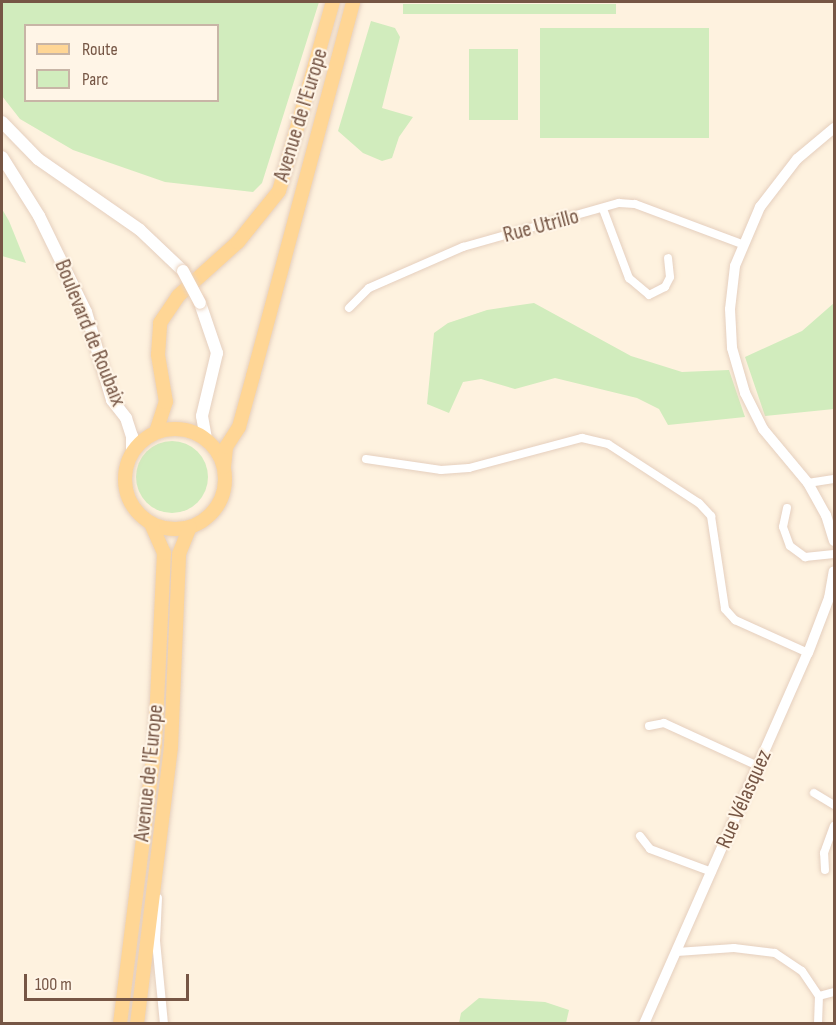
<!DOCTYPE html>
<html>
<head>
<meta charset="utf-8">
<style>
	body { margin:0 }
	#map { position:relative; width:836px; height:1025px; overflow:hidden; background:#fef2df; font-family:"Sofia Sans Condensed",sans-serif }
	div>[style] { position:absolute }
	.green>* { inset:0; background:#d1ecbd; transform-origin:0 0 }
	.round { border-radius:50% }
	.roads { filter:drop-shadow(0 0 2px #e5cfbe) drop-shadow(0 0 2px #e5cfbe) }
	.minor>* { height:8px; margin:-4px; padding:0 4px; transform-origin:4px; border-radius:4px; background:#fff }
	.tertiary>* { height:10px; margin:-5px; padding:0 5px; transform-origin:5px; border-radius:5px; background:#fff }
	.secondary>* { height:12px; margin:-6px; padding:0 6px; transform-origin:6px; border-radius:6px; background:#fff }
	.primary>* { height:14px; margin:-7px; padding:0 7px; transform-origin:7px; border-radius:7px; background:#ffd695 }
	.primary>.ring { margin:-7px; padding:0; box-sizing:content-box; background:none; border:14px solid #ffd695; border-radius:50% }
	.bridges { filter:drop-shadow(0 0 2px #ead0ba) drop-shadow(0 0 2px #ead0ba) }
	.secondary-bridge>* { height:12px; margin:-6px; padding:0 6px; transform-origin:6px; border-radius:6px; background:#fff }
	span { translate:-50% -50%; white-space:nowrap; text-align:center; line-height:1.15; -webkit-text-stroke:4.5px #fff5e7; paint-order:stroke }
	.street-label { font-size:22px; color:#765645 }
	.frame { position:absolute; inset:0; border:3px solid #765645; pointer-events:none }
	.legend { position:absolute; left:24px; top:24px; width:195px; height:78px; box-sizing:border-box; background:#fff5e7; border:2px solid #c8b5a6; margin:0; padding:8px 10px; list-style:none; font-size:18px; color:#765645 }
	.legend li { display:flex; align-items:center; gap:12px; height:30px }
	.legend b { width:30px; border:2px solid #c8b5a6 }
	.scale { position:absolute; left:24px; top:974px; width:165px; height:27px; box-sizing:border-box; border:3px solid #765645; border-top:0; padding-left:8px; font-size:18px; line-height:21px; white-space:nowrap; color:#765645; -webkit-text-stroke:4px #fff5e7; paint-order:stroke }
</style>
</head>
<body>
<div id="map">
	<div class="green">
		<div style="clip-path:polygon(evenodd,2px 2px,319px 2px,262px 183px,253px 192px,165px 182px,73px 150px,20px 119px,2px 96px,2px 2px,26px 26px,218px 26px,218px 100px,26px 100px,26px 26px)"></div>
		<div style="left:616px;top:4px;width:10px;height:213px;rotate:90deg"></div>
		<div style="clip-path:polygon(371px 21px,395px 28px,400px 37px,382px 108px,413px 117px,399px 137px,392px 158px,382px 161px,363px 153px,338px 131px)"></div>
		<div style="left:540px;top:28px;width:169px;height:110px"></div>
		<div style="left:518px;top:49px;width:71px;height:49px;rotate:90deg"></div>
		<div style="clip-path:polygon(2px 209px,9px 221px,26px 263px,2px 256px)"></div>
		<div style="clip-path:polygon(534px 303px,631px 356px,682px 372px,729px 370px,745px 417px,668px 425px,659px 409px,637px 398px,555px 378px,515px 389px,481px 379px,463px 382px,449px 413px,427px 404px,434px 333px,448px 323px,487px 310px)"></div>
		<div style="clip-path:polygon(834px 303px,834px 409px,765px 416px,745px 357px,802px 331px)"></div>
		<div class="round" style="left:136px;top:441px;width:72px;height:72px"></div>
		<div style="clip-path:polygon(479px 998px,545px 1002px,569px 1010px,566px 1023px,459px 1023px,461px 1013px)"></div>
	</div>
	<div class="roads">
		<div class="minor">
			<div style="left:603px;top:209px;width:74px;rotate:69.4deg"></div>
			<div style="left:629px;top:278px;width:26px;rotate:40deg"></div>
			<div style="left:649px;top:295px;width:18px;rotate:-27deg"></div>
			<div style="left:665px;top:287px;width:11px;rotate:-63deg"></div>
			<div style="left:670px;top:277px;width:19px;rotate:-96deg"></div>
			<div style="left:349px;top:308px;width:28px;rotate:-45deg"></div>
			<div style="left:369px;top:288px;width:103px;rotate:-23.6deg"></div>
			<div style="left:463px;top:247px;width:162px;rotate:-15.8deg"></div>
			<div style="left:619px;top:203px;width:16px;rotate:4deg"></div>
			<div style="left:635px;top:204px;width:114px;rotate:20.5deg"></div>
			<div style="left:366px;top:459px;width:76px;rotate:8.3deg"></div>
			<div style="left:441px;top:470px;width:28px;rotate:-4deg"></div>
			<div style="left:469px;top:468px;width:117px;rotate:-14.9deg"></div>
			<div style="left:582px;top:438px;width:27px;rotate:13deg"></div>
			<div style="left:608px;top:444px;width:108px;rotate:33deg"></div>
			<div style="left:699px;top:503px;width:18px;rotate:47deg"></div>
			<div style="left:711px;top:516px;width:94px;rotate:81.4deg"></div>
			<div style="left:725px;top:609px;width:15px;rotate:48deg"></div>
			<div style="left:735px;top:620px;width:80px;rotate:24.3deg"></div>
			<div style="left:808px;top:483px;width:26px;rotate:-9deg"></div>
			<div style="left:787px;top:508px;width:19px;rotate:102deg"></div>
			<div style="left:783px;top:527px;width:20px;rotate:70deg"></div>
			<div style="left:790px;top:546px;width:19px;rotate:36deg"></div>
			<div style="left:805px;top:557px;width:29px;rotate:-6deg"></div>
			<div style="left:649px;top:726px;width:15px;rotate:-11deg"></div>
			<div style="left:664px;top:723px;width:103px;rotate:24.6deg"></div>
			<div style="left:814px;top:793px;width:23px;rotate:31deg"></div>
			<div style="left:640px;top:836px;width:16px;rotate:52deg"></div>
			<div style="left:650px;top:849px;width:66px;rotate:20.4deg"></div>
			<div style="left:825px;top:870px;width:17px;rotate:-93deg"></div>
			<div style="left:824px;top:853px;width:29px;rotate:-70deg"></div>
			<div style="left:158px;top:898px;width:43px;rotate:92.7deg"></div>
			<div style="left:156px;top:941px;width:83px;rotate:84.5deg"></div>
			<div style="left:677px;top:952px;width:57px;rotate:-4deg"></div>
			<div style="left:734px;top:948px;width:41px;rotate:7deg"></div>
			<div style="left:775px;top:953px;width:32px;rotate:34deg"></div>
			<div style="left:802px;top:971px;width:30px;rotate:56deg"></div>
			<div style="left:819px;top:996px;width:16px;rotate:-15deg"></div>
			<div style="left:818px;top:1024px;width:28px;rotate:-88deg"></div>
		</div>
		<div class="tertiary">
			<div style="left:834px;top:128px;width:48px;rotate:140deg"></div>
			<div style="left:797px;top:159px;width:61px;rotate:127.6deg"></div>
			<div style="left:760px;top:207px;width:64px;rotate:113deg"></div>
			<div style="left:735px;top:266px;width:43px;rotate:96.6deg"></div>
			<div style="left:730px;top:309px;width:39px;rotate:87deg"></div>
			<div style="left:732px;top:348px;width:47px;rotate:73.9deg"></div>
			<div style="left:745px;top:393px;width:40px;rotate:63.4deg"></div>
			<div style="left:763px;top:429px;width:70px;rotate:50.2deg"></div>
			<div style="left:808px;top:483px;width:37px;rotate:61deg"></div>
			<div style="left:826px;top:515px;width:27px;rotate:73deg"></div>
			<div style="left:644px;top:1024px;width:406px;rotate:-66.2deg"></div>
			<div style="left:808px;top:653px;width:59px;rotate:-69.1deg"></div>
			<div style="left:829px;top:598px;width:27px;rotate:-80deg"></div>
		</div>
		<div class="secondary">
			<div style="left:2px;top:122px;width:52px;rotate:45.8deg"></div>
			<div style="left:38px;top:159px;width:124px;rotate:34.8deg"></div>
			<div style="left:140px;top:230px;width:59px;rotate:43.6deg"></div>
			<div style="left:2px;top:157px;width:70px;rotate:57.9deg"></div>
			<div style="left:39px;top:216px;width:107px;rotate:63.9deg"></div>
			<div style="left:86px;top:312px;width:92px;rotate:73.5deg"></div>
			<div style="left:112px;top:400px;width:23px;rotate:52deg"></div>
			<div style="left:126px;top:418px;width:19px;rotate:72deg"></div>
			<div style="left:132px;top:436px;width:15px;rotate:90deg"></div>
			<div style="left:200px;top:303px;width:53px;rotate:71.2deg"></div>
			<div style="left:217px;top:353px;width:65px;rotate:103.4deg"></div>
			<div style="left:202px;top:416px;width:23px;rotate:80deg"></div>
		</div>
		<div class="primary">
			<div class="ring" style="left:125px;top:429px;width:86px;height:86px"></div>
			<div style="left:156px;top:432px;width:32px;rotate:-72deg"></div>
			<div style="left:166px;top:402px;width:48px;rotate:-99.7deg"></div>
			<div style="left:158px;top:355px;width:32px;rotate:-86deg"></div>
			<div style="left:160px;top:323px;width:32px;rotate:-56deg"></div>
			<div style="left:178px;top:296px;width:81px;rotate:-42deg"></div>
			<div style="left:238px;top:242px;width:65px;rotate:-51.2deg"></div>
			<div style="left:279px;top:191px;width:197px;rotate:-74.1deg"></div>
			<div style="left:224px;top:467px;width:20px;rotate:-84deg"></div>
			<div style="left:226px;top:447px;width:24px;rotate:-57deg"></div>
			<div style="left:239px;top:427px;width:53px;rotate:-74.6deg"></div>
			<div style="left:253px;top:376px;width:387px;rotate:-75deg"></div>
			<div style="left:120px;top:1024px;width:283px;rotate:-82.9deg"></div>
			<div style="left:155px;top:743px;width:190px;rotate:-87.3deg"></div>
			<div style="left:164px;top:553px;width:32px;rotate:-114deg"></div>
			<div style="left:137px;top:1024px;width:279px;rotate:-83deg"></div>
			<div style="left:171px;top:747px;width:193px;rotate:-87.6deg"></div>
			<div style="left:179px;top:554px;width:29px;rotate:-68deg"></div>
		</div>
	</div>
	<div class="bridges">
		<div class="secondary-bridge">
			<div style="left:183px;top:271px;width:36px;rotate:62deg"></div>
		</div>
	</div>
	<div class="street-label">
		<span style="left:301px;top:115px;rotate:-73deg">Avenue de l'Europe</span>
		<span style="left:541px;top:226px;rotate:-15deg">Rue Utrillo</span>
		<span style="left:90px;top:333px;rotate:68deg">Boulevard de Roubaix</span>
		<span style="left:149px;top:773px;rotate:-84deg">Avenue de l'Europe</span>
		<span style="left:744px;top:799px;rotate:-66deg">Rue Vélasquez</span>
	</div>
	<div class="frame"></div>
	<ul class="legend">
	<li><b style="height:8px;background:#ffd695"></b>Route</li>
	<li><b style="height:16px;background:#d1ecbd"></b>Parc</li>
	</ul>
	<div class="scale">100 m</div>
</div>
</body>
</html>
